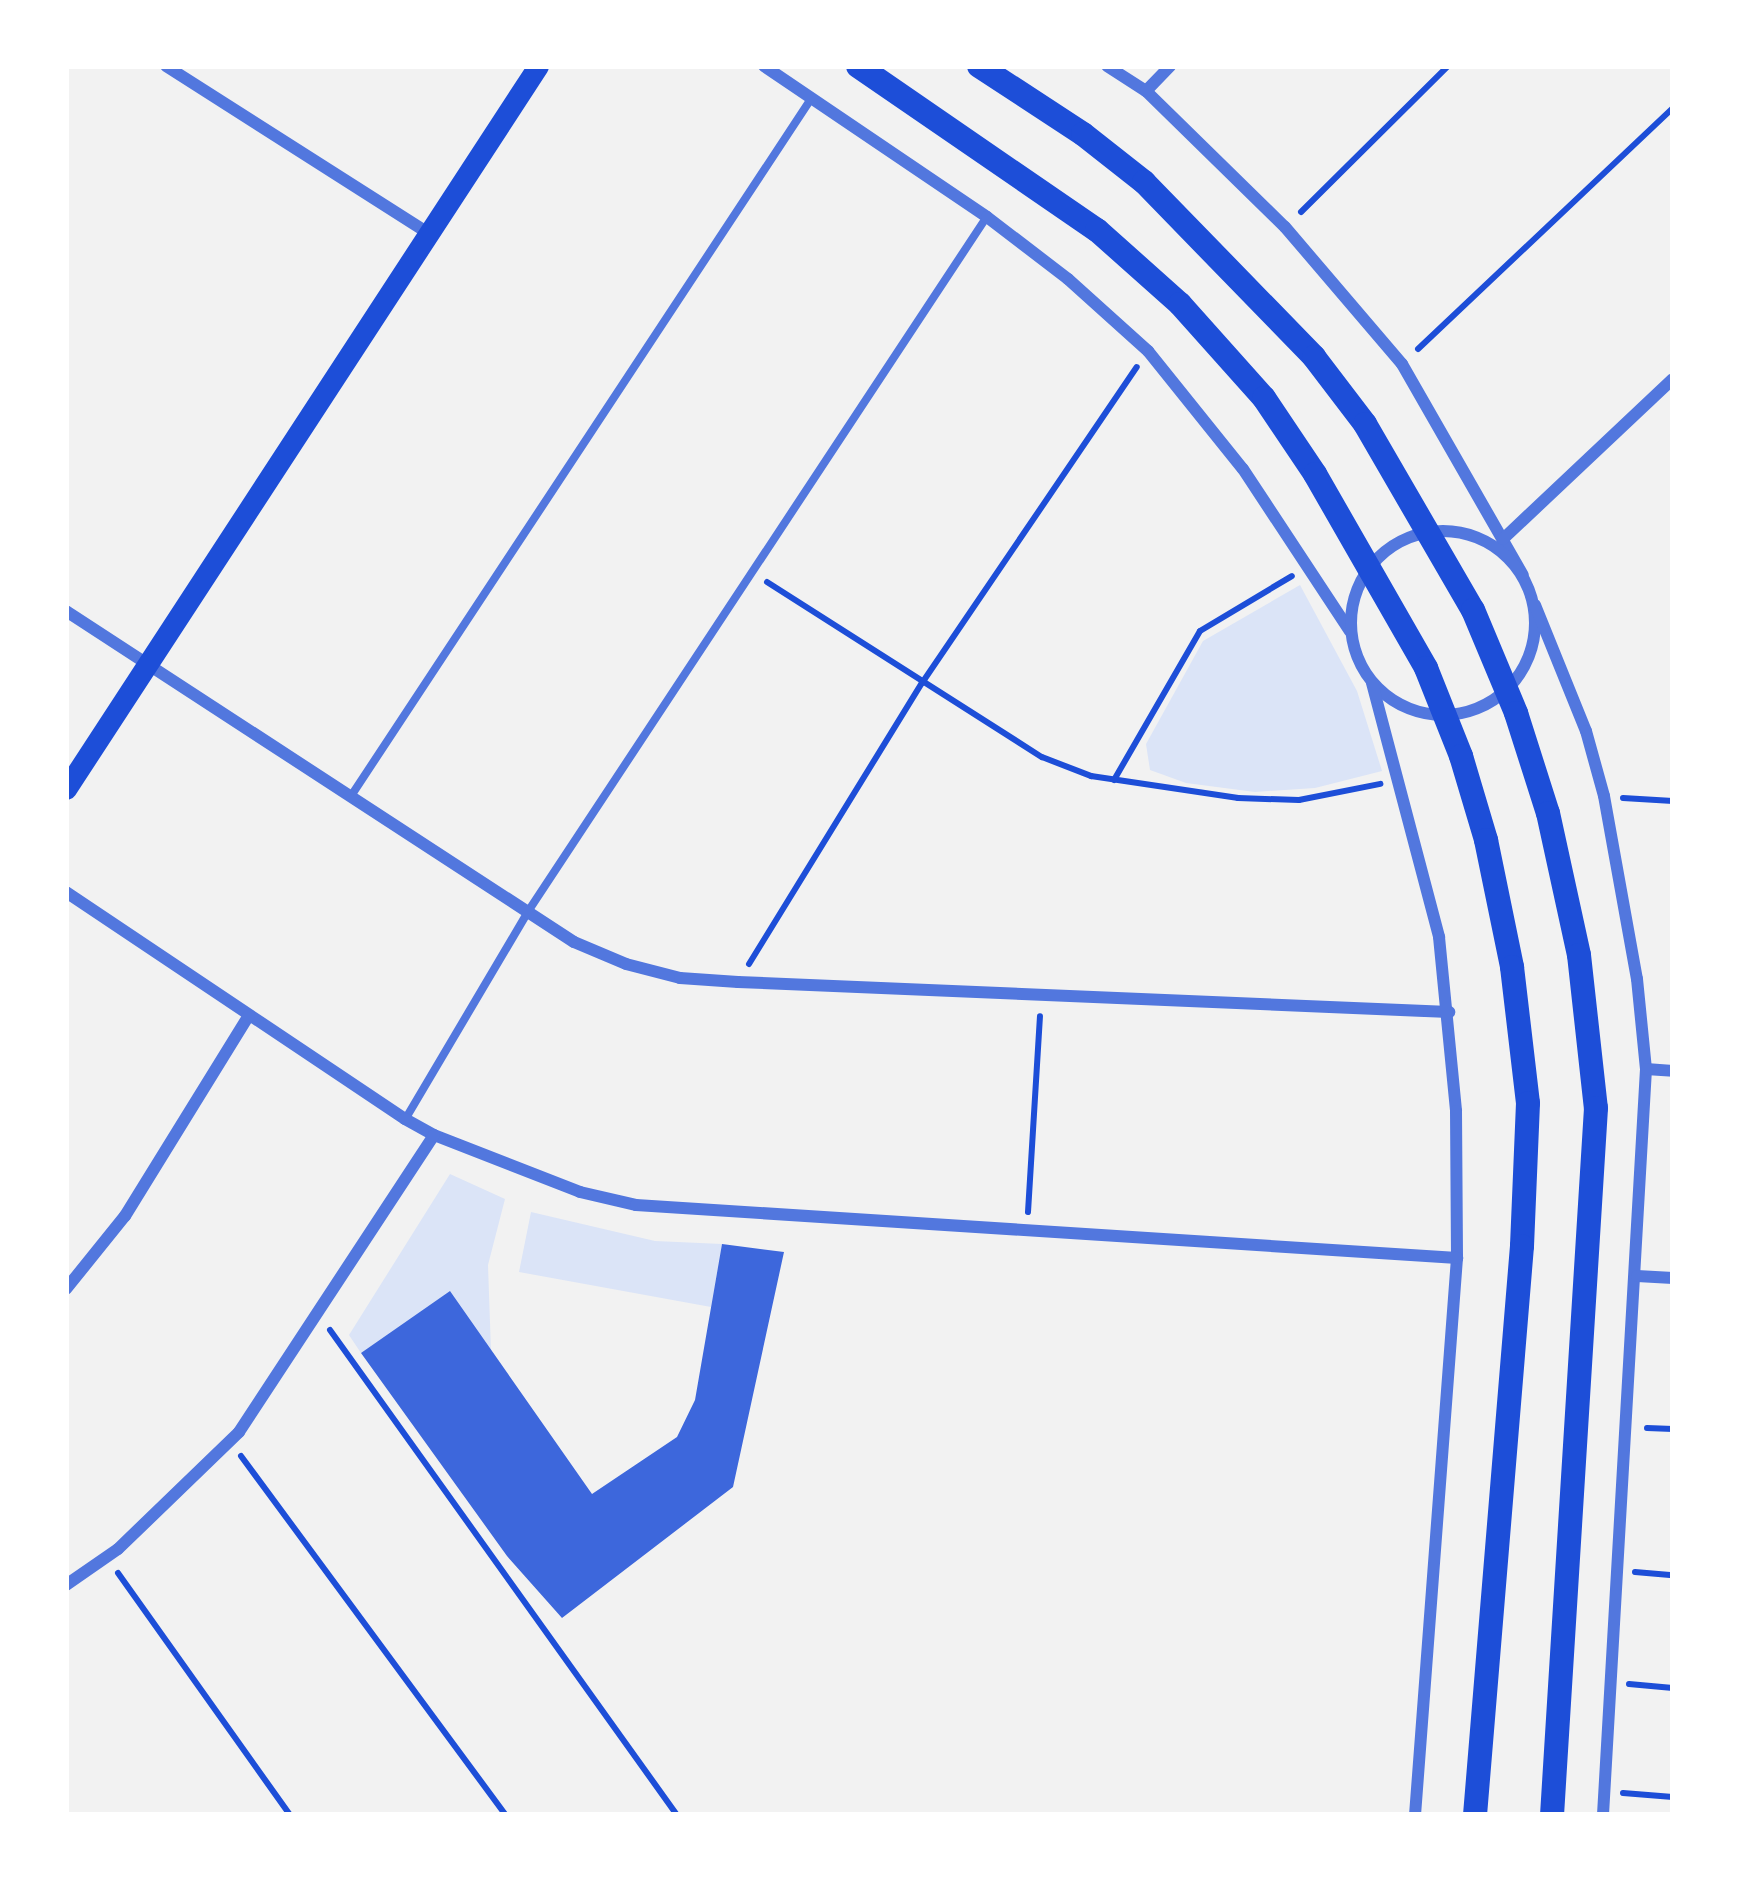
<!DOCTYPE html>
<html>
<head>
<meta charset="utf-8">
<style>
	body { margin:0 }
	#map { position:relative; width:1739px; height:1881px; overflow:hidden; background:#f2f2f2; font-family:"Roboto Condensed",sans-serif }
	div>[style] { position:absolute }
	.green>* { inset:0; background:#dbe4f7 }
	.building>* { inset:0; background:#3d67dc }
	.path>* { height:6px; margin:-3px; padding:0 3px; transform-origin:3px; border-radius:3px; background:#1d4ed8 }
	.service>* { height:8px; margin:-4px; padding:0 4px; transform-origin:4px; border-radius:4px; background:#5277de }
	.minor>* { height:12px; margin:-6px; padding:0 6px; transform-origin:6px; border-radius:6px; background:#5277de }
	.minor>.ring { margin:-6px; padding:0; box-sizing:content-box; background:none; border:12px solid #5277de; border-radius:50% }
	.secondary>* { height:21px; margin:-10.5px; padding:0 10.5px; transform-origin:10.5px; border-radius:10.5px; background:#1d4ed8 }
	.trunk>* { height:24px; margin:-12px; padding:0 12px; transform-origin:12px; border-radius:12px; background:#1d4ed8 }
	span { translate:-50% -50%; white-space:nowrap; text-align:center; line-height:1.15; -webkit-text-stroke:9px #fff; paint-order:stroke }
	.frame { position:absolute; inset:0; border:69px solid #fff; pointer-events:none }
</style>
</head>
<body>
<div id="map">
	<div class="green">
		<div style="clip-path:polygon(1300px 585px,1357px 691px,1382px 771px,1315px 788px,1255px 792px,1186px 783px,1150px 770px,1146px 744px,1203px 641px)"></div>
		<div style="clip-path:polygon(450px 1174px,505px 1199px,488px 1265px,491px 1351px,361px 1353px,349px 1335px)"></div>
		<div style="clip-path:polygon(531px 1212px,655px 1241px,722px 1244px,711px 1307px,519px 1272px)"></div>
	</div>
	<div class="building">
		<div style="clip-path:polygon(722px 1244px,784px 1252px,733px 1487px,562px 1618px,507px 1556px,361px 1353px,450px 1291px,592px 1494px,677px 1437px,695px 1400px)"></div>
	</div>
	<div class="path">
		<div style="left:1301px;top:212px;width:207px;rotate:-44.8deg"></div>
		<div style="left:1418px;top:349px;width:351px;rotate:-43.4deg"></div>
		<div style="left:767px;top:582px;width:326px;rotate:32.5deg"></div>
		<div style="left:1042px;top:757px;width:53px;rotate:21.2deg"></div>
		<div style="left:1091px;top:776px;width:149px;rotate:8.5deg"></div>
		<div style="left:1238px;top:798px;width:61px;rotate:1.9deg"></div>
		<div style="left:1299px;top:800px;width:83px;rotate:-11.2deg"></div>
		<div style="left:1114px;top:780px;width:172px;rotate:-60deg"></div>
		<div style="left:1200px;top:631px;width:107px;rotate:-30.9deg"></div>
		<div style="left:1623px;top:798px;width:50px;rotate:3.4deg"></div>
		<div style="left:749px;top:964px;width:330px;rotate:-58.4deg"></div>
		<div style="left:922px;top:683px;width:382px;rotate:-55.8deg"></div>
		<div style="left:1028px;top:1212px;width:196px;rotate:-86.5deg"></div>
		<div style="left:330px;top:1330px;width:596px;rotate:54.42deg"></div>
		<div style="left:1647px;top:1428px;width:26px;rotate:2deg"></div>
		<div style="left:241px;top:1456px;width:446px;rotate:53.6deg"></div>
		<div style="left:1635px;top:1572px;width:38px;rotate:5deg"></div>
		<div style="left:118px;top:1573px;width:297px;rotate:54.6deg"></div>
		<div style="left:1629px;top:1684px;width:44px;rotate:5.2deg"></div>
		<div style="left:1623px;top:1793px;width:50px;rotate:4.6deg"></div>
	</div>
	<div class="service">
		<div style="left:351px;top:796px;width:835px;rotate:-56.58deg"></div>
		<div style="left:406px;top:1118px;width:238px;rotate:-59.4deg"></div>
		<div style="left:527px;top:913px;width:833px;rotate:-56.56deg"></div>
	</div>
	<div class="minor">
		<div style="left:166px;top:66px;width:311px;rotate:32.5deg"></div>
		<div style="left:764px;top:66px;width:269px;rotate:34.1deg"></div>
		<div style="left:987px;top:217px;width:102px;rotate:37.4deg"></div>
		<div style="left:1068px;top:279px;width:108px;rotate:42deg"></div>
		<div style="left:1148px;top:351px;width:151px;rotate:51.2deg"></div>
		<div style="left:1243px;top:469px;width:194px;rotate:56.6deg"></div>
		<div style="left:1107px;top:66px;width:46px;rotate:32.7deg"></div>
		<div style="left:1146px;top:91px;width:194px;rotate:44.4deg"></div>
		<div style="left:1285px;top:227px;width:180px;rotate:49.5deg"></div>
		<div style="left:1402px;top:364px;width:243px;rotate:60.2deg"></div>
		<div style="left:1146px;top:91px;width:35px;rotate:-46deg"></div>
		<div class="ring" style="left:1351px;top:531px;width:172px;height:172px"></div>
		<div style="left:1503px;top:539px;width:233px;rotate:-43.3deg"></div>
		<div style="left:1535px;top:605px;width:136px;rotate:68deg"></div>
		<div style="left:1586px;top:731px;width:67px;rotate:74.5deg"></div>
		<div style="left:1604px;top:796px;width:186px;rotate:79.8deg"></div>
		<div style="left:1637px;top:979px;width:90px;rotate:84.3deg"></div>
		<div style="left:1646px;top:1069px;width:747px;rotate:93.3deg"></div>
		<div style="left:66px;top:611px;width:606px;rotate:33.09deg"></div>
		<div style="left:574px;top:942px;width:56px;rotate:22.9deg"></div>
		<div style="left:626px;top:964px;width:56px;rotate:14.5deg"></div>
		<div style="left:680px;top:978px;width:58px;rotate:3.9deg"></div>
		<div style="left:738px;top:982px;width:712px;rotate:2.42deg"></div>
		<div style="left:1372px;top:683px;width:263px;rotate:75.2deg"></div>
		<div style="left:1439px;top:937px;width:175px;rotate:84.4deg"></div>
		<div style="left:1456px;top:1111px;width:147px;rotate:89.6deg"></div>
		<div style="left:1457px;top:1258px;width:559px;rotate:94.31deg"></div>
		<div style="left:66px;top:892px;width:408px;rotate:33.8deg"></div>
		<div style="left:405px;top:1119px;width:33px;rotate:29deg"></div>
		<div style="left:434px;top:1135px;width:157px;rotate:21.3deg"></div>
		<div style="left:580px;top:1192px;width:57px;rotate:13.1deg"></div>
		<div style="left:636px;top:1205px;width:823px;rotate:3.69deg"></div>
		<div style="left:1646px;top:1069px;width:27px;rotate:4deg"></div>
		<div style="left:1637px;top:1276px;width:36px;rotate:3deg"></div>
		<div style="left:66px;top:1289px;width:94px;rotate:-51.1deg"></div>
		<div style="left:125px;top:1216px;width:236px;rotate:-58.3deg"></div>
		<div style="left:66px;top:1585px;width:63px;rotate:-34.7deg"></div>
		<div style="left:118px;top:1549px;width:168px;rotate:-44deg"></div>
		<div style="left:239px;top:1432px;width:355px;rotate:-56.7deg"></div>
	</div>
	<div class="secondary">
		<div style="left:66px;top:789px;width:863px;rotate:-56.86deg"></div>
	</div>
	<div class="trunk">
		<div style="left:858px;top:66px;width:290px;rotate:34.5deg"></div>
		<div style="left:1097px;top:230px;width:111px;rotate:41.7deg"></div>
		<div style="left:1180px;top:304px;width:126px;rotate:48.2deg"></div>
		<div style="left:1264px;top:398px;width:92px;rotate:56.1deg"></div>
		<div style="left:1315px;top:474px;width:224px;rotate:60.2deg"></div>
		<div style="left:1426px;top:668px;width:95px;rotate:68.3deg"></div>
		<div style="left:1461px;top:756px;width:88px;rotate:73.4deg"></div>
		<div style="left:1486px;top:840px;width:130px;rotate:78.4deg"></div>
		<div style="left:1512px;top:967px;width:137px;rotate:83.3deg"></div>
		<div style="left:1528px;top:1103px;width:143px;rotate:92.4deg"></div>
		<div style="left:1522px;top:1246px;width:571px;rotate:94.72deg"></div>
		<div style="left:979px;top:66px;width:124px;rotate:33.2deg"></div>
		<div style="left:1083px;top:134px;width:78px;rotate:38.2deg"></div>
		<div style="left:1144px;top:182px;width:244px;rotate:45.8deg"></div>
		<div style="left:1314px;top:357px;width:84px;rotate:52.7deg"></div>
		<div style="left:1365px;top:424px;width:215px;rotate:59.9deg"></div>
		<div style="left:1473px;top:610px;width:112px;rotate:67.3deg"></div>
		<div style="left:1516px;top:713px;width:105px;rotate:72.3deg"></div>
		<div style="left:1548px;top:813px;width:145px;rotate:77.7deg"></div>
		<div style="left:1579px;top:955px;width:154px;rotate:83.7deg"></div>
		<div style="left:1596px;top:1108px;width:708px;rotate:93.56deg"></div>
	</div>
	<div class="frame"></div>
</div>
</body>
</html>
